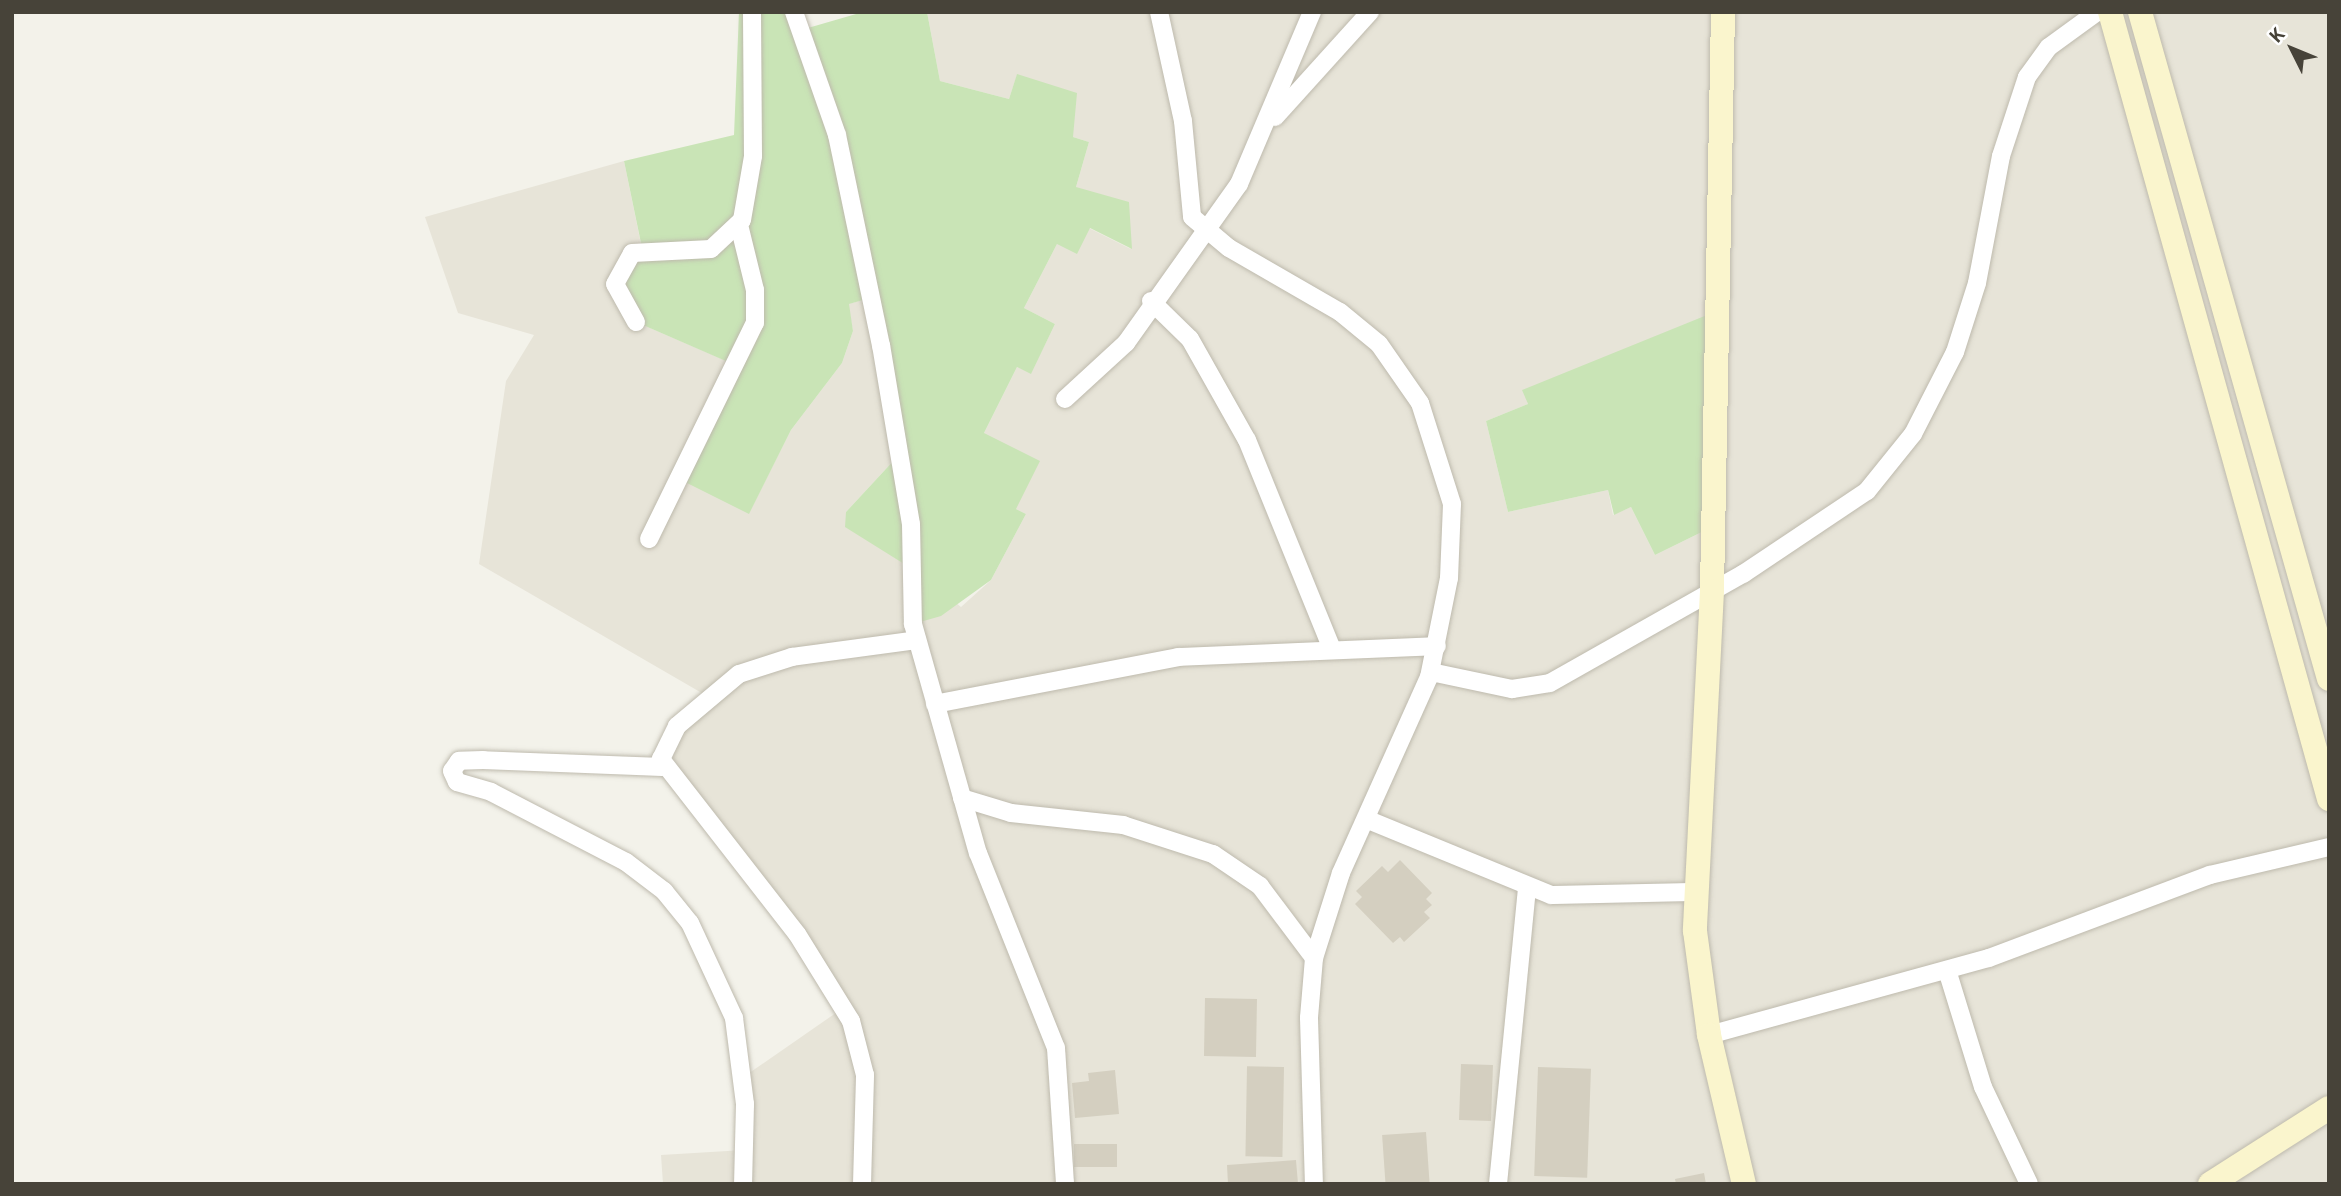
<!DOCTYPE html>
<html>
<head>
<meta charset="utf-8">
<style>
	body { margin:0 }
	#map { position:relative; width:2341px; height:1196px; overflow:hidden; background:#f3f2ea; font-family:Barlow,sans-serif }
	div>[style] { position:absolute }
	.residential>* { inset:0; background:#e7e4d8 }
	.green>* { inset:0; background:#c9e4b6 }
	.building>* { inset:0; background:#d4cfc0; transform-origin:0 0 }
	.roads { filter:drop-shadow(0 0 2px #bebaad) drop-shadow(0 0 2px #bebaad) }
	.street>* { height:18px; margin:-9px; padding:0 9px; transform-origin:9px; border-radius:9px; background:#fff }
	.secondary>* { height:24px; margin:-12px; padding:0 12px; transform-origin:12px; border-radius:12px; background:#faf5cd }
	span { translate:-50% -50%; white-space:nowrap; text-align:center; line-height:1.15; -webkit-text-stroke:5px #fff; paint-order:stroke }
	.frame { position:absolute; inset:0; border:14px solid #474339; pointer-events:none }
	.north { position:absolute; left:2257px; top:14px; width:70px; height:70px; -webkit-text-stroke:5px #fff; paint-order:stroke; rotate:313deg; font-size:19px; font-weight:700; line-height:28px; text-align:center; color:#474339 }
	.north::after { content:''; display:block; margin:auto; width:24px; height:32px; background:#474339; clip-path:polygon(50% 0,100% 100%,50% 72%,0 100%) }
</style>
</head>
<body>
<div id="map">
	<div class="residential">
		<div style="clip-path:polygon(evenodd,927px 12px,2329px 12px,2329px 1184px,663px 1184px,661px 1155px,744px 1150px,742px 1078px,843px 1008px,661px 759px,707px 696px,479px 564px,506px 381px,534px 335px,458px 313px,425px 217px,624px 161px,642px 249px,636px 322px,736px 365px,749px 513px,791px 430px,842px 363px,853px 331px,848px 304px,870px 298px,897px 457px,846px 512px,961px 607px,991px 580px,1026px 514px,1016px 509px,984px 433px,1017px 367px,1031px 373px,1055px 324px,1024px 308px,1057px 244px,1089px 228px,1131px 249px,1076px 187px,1089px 142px,1073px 137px,1017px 75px,1009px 99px,940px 81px,927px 12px,1523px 390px,1712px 527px,1655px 555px,1631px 507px,1613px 515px,1608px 490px,1508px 512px,1486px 421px,1528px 404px,1523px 390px)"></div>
	</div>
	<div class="green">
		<div style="clip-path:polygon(739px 12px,794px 12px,801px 30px,863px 12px,927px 12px,940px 81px,1009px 99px,1017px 74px,1077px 93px,1073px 137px,1089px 142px,1076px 187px,1129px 202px,1132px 249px,1090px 228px,1077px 254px,1057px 244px,1024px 308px,1055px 324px,1031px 374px,1017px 367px,984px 433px,1040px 461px,1016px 509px,1026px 514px,991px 580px,941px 616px,913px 624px,909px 567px,845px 527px,846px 512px,897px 457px,870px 298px,849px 304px,853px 331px,842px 363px,791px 430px,749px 514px,679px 479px,735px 365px,636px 322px,616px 273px,642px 248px,624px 161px,734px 135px)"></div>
		<div style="clip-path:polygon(1712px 313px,1712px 527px,1655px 555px,1631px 507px,1614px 515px,1608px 490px,1508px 512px,1486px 421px,1528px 404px,1522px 390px)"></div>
	</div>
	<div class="building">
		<div style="clip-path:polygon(1400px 860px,1432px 893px,1426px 899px,1432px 905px,1424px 912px,1430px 918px,1404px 942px,1400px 937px,1393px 943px,1355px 904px,1362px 897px,1356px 891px,1382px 866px,1388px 872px)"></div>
		<div style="left:1205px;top:998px;width:52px;height:58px;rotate:1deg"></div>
		<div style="left:1461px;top:1064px;width:32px;height:56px;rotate:2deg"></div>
		<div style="left:1284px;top:1067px;width:90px;height:37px;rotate:91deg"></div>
		<div style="left:1538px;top:1067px;width:53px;height:109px;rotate:2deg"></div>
		<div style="clip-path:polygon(1115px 1070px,1119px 1114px,1075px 1118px,1072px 1083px,1089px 1081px,1088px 1073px)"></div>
		<div style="left:1426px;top:1132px;width:52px;height:44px;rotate:86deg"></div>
		<div style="left:1117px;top:1144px;width:23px;height:43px;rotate:90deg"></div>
		<div style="clip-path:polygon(1296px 1160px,1298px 1184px,1228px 1184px,1227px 1165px)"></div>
		<div style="clip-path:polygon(1704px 1173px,1706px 1184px,1676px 1184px,1675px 1179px)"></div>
	</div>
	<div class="roads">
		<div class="street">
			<div style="left:794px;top:12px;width:130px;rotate:70.7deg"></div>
			<div style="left:837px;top:135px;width:215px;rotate:78.2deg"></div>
			<div style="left:881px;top:345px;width:181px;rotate:80.5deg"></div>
			<div style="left:911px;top:524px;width:100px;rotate:88.9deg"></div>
			<div style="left:913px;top:624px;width:238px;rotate:74.2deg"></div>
			<div style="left:978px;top:853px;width:210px;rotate:68.2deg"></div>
			<div style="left:1056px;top:1048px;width:136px;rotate:86.2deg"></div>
			<div style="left:1159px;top:12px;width:112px;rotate:77.6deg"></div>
			<div style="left:1183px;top:121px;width:96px;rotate:84.6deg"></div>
			<div style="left:1192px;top:217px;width:48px;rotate:40deg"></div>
			<div style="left:1229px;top:248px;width:128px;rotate:30deg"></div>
			<div style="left:1340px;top:312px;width:50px;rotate:39.4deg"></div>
			<div style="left:1379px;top:344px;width:72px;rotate:55.2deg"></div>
			<div style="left:1420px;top:403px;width:106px;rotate:72.4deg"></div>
			<div style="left:1452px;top:504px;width:74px;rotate:92.3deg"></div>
			<div style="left:1449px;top:578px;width:101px;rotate:101.4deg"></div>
			<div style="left:1429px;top:677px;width:215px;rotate:114.2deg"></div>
			<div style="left:1341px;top:873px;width:89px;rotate:107.6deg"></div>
			<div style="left:1314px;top:958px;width:60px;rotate:94.8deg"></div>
			<div style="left:1309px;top:1018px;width:166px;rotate:88.3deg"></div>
			<div style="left:1275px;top:117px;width:142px;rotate:-47.9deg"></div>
			<div style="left:1151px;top:301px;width:54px;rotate:44.3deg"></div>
			<div style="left:1190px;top:339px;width:116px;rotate:60.6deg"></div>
			<div style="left:1247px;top:440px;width:226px;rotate:67.9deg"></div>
			<div style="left:636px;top:322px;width:43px;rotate:-118.9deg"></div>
			<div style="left:615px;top:284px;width:35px;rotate:-61deg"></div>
			<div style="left:632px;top:253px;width:79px;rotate:-2.9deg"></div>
			<div style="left:711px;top:249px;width:42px;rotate:-43.1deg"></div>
			<div style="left:742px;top:220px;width:65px;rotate:-80.2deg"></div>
			<div style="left:753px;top:156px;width:144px;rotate:-90.4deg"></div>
			<div style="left:1065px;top:399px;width:83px;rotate:-42.6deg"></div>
			<div style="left:1126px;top:343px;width:195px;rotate:-54.6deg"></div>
			<div style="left:1239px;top:184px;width:187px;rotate:-67deg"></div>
			<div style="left:649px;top:539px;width:241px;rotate:-63.9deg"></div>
			<div style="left:755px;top:323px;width:33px;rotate:-90deg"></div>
			<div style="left:755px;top:290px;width:67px;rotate:-103.8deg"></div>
			<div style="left:1431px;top:672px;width:83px;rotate:11.9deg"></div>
			<div style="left:1512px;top:689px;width:38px;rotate:-9deg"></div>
			<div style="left:1550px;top:683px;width:222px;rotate:-29.5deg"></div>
			<div style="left:1743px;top:574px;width:149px;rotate:-33.8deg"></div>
			<div style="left:1867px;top:491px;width:73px;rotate:-51.1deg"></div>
			<div style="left:1913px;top:434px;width:92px;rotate:-62.9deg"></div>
			<div style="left:1955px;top:352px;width:72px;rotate:-72.3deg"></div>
			<div style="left:1977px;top:283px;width:129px;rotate:-79.3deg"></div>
			<div style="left:2001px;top:156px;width:83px;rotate:-71.8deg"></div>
			<div style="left:2027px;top:77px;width:37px;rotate:-54deg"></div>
			<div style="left:2049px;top:47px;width:59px;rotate:-36.1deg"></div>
			<div style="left:935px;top:704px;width:248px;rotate:-10.9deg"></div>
			<div style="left:1178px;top:657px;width:259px;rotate:-2.4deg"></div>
			<div style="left:662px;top:767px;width:179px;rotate:-177.8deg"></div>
			<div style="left:483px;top:760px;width:24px;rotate:178deg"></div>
			<div style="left:459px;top:761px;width:12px;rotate:125deg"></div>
			<div style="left:452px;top:771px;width:12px;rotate:66deg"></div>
			<div style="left:457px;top:782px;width:35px;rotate:16deg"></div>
			<div style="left:491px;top:792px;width:152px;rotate:27.4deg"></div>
			<div style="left:626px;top:862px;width:48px;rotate:37.3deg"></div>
			<div style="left:664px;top:891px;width:41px;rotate:50.9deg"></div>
			<div style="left:690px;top:923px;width:105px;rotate:65.1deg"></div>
			<div style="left:734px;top:1018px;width:87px;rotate:82.7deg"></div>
			<div style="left:745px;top:1104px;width:80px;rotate:91.4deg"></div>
			<div style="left:962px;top:798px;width:51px;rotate:17deg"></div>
			<div style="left:1011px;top:813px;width:113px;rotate:6.1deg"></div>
			<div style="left:1123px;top:825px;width:95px;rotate:17.9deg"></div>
			<div style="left:1213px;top:854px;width:57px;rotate:34.2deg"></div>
			<div style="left:1260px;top:886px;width:90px;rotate:53.1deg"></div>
			<div style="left:1366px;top:819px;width:200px;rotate:22.3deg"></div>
			<div style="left:1551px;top:895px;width:143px;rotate:-1.2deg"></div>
			<div style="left:1947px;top:970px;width:122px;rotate:72.9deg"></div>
			<div style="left:1983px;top:1087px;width:107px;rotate:64.6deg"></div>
			<div style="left:1709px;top:1035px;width:290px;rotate:-15.4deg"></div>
			<div style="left:1989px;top:958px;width:236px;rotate:-20.6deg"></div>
			<div style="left:2210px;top:875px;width:122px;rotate:-13.2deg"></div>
			<div style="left:862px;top:1184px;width:109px;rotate:-88.4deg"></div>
			<div style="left:865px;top:1075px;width:56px;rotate:-104.5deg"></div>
			<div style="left:851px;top:1021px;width:102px;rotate:-121.8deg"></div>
			<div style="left:797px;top:934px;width:222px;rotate:-127.9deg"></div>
			<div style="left:661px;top:759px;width:37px;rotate:-64deg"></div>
			<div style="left:677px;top:726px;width:81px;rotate:-40deg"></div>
			<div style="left:739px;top:674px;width:56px;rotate:-17.8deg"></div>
			<div style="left:792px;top:657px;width:126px;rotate:-7.7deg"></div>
			<div style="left:1498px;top:1184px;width:298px;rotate:-84.4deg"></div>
		</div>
		<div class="secondary">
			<div style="left:1723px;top:12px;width:579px;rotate:91.09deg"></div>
			<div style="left:1712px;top:591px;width:340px;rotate:92.9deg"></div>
			<div style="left:1695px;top:931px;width:105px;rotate:82.3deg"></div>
			<div style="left:1709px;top:1035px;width:153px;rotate:76.8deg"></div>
			<div style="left:2110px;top:12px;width:817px;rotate:74.45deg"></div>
			<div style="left:2140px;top:12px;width:693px;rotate:74.18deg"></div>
			<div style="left:2210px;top:1184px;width:141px;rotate:-32.6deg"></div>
		</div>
	</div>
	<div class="frame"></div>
	<div class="north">K</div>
</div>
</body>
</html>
